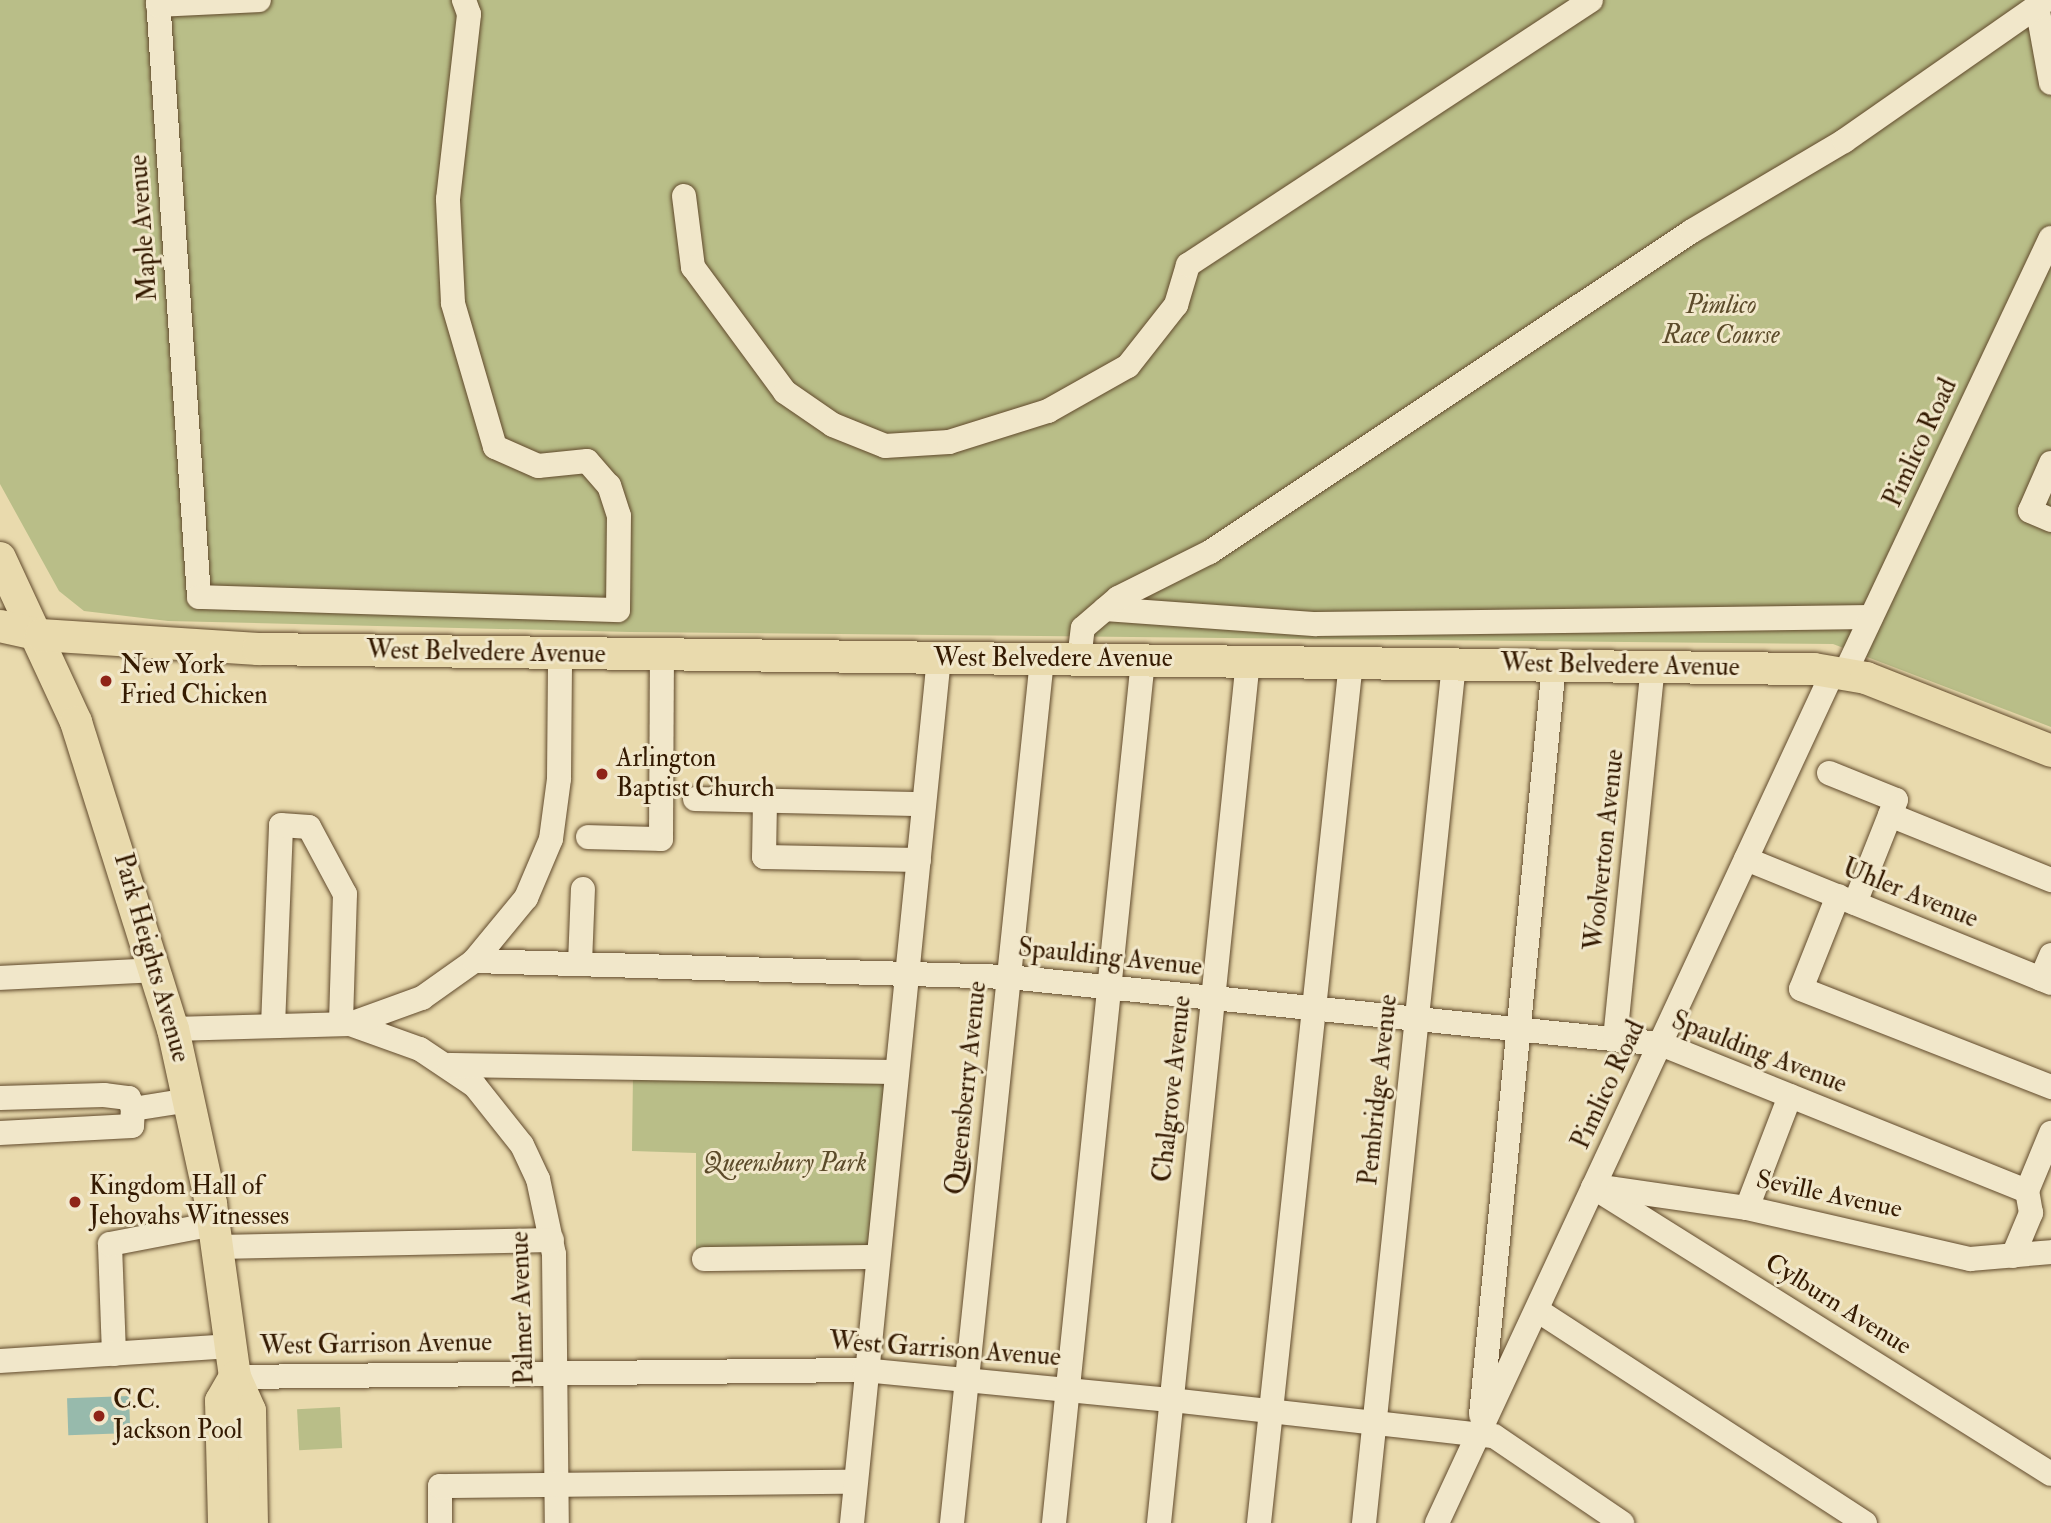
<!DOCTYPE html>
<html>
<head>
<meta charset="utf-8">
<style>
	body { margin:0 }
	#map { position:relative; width:2051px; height:1523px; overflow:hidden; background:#e9daad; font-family:"IM FELL Double Pica",serif }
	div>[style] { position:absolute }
	.green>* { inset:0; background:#b9be88; transform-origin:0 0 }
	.water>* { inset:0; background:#97baac; transform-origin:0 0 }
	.roads { filter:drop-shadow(0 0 2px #614a2c) drop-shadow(0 0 2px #614a2c) }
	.minor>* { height:24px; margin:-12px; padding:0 12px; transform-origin:12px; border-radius:12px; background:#f1e7ca }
	.major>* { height:32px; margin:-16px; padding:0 16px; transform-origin:16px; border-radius:16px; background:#e9daad }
	.dots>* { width:19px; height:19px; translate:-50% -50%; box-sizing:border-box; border:4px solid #f1e7ca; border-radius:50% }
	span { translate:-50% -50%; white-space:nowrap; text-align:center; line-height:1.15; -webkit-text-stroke:6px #f1e7ca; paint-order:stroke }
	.street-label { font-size:26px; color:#341a01 }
	.park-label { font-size:26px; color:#5c4b2a; font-style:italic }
	.poi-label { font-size:26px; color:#341a01 }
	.left { translate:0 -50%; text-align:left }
</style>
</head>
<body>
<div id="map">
	<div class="green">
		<div style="clip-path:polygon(0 0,2051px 0,2051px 727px,1833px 644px,630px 632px,168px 621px,84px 611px,59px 591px,0 484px)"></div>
		<div style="clip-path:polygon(633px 1073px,890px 1077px,872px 1250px,696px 1253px,696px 1153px,632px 1151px)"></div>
		<div style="left:340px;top:1407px;width:41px;height:43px;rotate:87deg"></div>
	</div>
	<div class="water">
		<div style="left:129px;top:1396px;width:37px;height:62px;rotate:88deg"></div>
	</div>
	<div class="roads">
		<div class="minor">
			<div style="left:158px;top:0;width:598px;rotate:86.07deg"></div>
			<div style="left:199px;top:597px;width:419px;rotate:1.8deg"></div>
			<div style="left:618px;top:610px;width:94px;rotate:-89.4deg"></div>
			<div style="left:619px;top:516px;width:32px;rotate:-108deg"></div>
			<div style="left:609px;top:486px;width:33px;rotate:-131deg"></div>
			<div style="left:587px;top:461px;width:49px;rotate:174.2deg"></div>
			<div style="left:538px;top:466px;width:47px;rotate:-156.2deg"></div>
			<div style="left:495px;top:447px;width:150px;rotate:-106.3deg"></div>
			<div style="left:453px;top:303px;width:104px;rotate:-92.8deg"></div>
			<div style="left:448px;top:199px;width:186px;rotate:-83.5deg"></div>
			<div style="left:469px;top:14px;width:15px;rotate:-110deg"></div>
			<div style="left:158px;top:5px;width:101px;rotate:-2.8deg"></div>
			<div style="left:2037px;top:6px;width:78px;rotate:79.7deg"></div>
			<div style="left:684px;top:196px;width:72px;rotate:82.8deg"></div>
			<div style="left:693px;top:267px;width:155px;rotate:53.6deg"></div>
			<div style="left:785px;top:392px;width:58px;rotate:34.5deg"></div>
			<div style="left:833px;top:425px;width:56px;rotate:22deg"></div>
			<div style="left:885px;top:446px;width:64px;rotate:-3.6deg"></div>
			<div style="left:949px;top:442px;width:104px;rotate:-17.4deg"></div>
			<div style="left:1048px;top:411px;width:92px;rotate:-29.4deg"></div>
			<div style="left:1128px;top:366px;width:78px;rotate:-51.8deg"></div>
			<div style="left:1176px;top:305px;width:42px;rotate:-73.3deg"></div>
			<div style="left:1188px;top:265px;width:482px;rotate:-33.3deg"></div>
			<div style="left:2051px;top:463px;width:52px;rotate:113.6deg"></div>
			<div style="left:2030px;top:511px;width:23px;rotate:23deg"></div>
			<div style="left:1105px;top:609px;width:212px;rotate:4.1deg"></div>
			<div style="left:1316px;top:624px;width:555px;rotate:-0.72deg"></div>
			<div style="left:1079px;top:659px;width:31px;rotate:-83deg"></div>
			<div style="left:1083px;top:628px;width:46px;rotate:-40.6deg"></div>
			<div style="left:1118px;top:598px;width:103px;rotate:-26.6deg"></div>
			<div style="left:1210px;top:552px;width:579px;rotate:-33.66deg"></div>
			<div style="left:1692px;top:231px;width:177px;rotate:-30.6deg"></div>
			<div style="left:1844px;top:141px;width:246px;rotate:-34.9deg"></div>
			<div style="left:1845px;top:673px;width:481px;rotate:-64.7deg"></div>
			<div style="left:1829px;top:773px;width:72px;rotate:21.9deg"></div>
			<div style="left:1896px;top:800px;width:111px;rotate:111.7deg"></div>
			<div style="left:695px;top:799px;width:229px;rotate:1.3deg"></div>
			<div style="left:765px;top:801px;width:56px;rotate:91deg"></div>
			<div style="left:764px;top:857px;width:155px;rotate:1.1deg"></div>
			<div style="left:1890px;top:815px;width:174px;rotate:22deg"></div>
			<div style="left:588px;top:837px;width:73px;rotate:1.6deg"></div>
			<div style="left:661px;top:839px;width:183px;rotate:-89.7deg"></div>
			<div style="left:1746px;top:859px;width:329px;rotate:22.1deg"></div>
			<div style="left:1838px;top:896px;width:100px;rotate:111.7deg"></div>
			<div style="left:1801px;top:989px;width:269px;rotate:21.4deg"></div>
			<div style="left:474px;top:961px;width:82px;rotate:-50.5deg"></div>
			<div style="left:526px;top:898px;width:64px;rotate:-67deg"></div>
			<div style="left:551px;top:839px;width:61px;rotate:-82.4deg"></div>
			<div style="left:559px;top:779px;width:124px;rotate:-89.5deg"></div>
			<div style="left:580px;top:963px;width:74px;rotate:-87.7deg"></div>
			<div style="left:0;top:978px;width:156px;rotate:-2.9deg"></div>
			<div style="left:2041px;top:979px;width:26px;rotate:-67deg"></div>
			<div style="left:350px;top:1024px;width:74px;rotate:19.7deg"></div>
			<div style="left:420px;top:1049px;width:66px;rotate:33.9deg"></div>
			<div style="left:475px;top:1086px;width:75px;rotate:51.5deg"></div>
			<div style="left:522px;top:1145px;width:38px;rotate:65deg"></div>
			<div style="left:538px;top:1179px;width:77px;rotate:78deg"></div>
			<div style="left:554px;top:1254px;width:269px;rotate:89.4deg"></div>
			<div style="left:273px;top:1026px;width:201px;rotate:-87.7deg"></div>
			<div style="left:281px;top:825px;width:28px;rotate:4deg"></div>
			<div style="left:309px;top:827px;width:76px;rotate:61.8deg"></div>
			<div style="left:345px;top:894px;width:130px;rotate:91.8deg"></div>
			<div style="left:173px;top:1029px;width:177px;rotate:-1.6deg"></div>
			<div style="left:350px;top:1024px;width:77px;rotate:-19.9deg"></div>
			<div style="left:422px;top:998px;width:64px;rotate:-35.4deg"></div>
			<div style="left:474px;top:961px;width:535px;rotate:1.71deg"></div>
			<div style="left:1009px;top:977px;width:655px;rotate:5.87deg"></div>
			<div style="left:1661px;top:1044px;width:394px;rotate:21.9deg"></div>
			<div style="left:1615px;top:1039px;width:375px;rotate:-84.2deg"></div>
			<div style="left:449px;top:1065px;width:448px;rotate:0.9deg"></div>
			<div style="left:0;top:1098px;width:104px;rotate:-1.7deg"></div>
			<div style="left:104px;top:1095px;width:25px;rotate:7deg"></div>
			<div style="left:129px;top:1098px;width:12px;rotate:70deg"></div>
			<div style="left:133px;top:1109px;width:58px;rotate:-9deg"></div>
			<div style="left:0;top:1133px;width:132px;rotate:-3deg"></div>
			<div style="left:132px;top:1126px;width:17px;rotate:-87deg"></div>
			<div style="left:1593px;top:1187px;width:540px;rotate:32.07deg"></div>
			<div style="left:1601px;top:1187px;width:148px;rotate:8.2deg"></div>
			<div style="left:1747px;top:1208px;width:229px;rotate:12.9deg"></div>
			<div style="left:1970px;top:1259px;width:81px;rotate:-4.9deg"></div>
			<div style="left:2027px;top:1191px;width:63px;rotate:-67.5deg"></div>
			<div style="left:1747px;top:1208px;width:120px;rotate:-69deg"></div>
			<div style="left:218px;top:1247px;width:334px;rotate:-1.2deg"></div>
			<div style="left:2013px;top:1256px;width:47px;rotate:-67.3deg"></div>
			<div style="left:2031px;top:1213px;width:22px;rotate:-100deg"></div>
			<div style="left:704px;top:1259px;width:172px;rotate:-0.7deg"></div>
			<div style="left:1537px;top:1310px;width:391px;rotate:33deg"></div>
			<div style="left:114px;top:1354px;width:110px;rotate:-92.1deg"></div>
			<div style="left:110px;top:1244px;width:106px;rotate:-10.9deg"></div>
			<div style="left:0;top:1361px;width:232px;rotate:-3.7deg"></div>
			<div style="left:235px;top:1377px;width:629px;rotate:-0.64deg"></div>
			<div style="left:864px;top:1370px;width:308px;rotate:5.6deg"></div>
			<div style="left:1171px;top:1400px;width:325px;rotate:6.4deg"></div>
			<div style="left:1494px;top:1436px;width:155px;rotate:34.2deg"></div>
			<div style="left:1481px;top:1415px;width:754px;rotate:-84.44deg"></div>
			<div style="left:440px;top:1523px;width:37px;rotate:-90deg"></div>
			<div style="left:440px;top:1486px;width:415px;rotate:-0.6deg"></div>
			<div style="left:852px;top:1523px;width:869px;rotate:-84.26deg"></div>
			<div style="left:952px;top:1523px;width:869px;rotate:-84.05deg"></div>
			<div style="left:1054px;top:1523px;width:868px;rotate:-84.11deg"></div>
			<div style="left:1159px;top:1523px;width:868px;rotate:-84.11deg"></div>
			<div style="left:1259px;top:1523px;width:866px;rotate:-83.9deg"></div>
			<div style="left:1364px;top:1523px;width:864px;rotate:-84.02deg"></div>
			<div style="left:1437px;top:1523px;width:939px;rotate:-65.05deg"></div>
		</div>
		<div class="major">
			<div style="left:0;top:558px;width:181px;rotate:65.1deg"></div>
			<div style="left:76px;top:722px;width:322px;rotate:72.5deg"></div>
			<div style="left:173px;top:1029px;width:179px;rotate:77.7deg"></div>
			<div style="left:211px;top:1204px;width:175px;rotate:82.1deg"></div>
			<div style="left:235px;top:1377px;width:37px;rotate:66deg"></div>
			<div style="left:250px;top:1411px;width:112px;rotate:89deg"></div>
			<div style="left:0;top:626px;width:42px;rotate:12.4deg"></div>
			<div style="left:41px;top:635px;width:217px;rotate:3.7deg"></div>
			<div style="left:258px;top:649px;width:1556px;rotate:0.74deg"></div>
			<div style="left:1814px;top:669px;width:53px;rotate:9.8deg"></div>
			<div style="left:1866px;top:678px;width:199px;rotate:21.5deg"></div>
			<div style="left:224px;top:1523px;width:122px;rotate:-91.4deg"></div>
			<div style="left:221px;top:1401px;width:28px;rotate:-60deg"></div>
		</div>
	</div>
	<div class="dots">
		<div style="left:106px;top:681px;background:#8f2418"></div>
		<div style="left:602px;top:774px;background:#8f2418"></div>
		<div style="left:75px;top:1202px;background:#8f2418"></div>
		<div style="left:99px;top:1416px;background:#8f2418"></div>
	</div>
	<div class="street-label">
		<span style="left:144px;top:228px;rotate:-94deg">Maple Avenue</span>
		<span style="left:1921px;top:443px;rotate:-65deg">Pimlico Road</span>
		<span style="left:486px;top:653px;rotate:1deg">West Belvedere Avenue</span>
		<span style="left:1053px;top:659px">West Belvedere Avenue</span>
		<span style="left:1620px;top:666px;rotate:1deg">West Belvedere Avenue</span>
		<span style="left:1605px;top:850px;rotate:-84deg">Woolverton Avenue</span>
		<span style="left:1910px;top:894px;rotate:22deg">Uhler Avenue</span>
		<span style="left:151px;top:958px;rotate:74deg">Park Heights Avenue</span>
		<span style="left:1110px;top:958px;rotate:6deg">Spaulding Avenue</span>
		<span style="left:1759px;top:1053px;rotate:21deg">Spaulding Avenue</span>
		<span style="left:1609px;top:1085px;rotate:-65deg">Pimlico Road</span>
		<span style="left:967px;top:1088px;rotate:-84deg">Queensberry Avenue</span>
		<span style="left:1173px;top:1089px;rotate:-84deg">Chalgrove Avenue</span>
		<span style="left:1379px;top:1090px;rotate:-84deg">Pembridge Avenue</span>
		<span style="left:1829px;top:1195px;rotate:12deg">Seville Avenue</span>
		<span style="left:1838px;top:1305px;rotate:32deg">Cylburn Avenue</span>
		<span style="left:523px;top:1308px;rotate:-92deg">Palmer Avenue</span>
		<span style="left:376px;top:1345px;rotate:-1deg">West Garrison Avenue</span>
		<span style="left:945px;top:1350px;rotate:4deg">West Garrison Avenue</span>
	</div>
	<div class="park-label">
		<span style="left:1721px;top:321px">Pimlico<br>Race Course</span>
		<span style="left:785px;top:1164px">Queensbury Park</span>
	</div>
	<div class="poi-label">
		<span class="left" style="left:120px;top:681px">New York<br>Fried Chicken</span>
		<span class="left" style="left:616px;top:774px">Arlington<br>Baptist Church</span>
		<span class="left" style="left:89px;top:1202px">Kingdom Hall of<br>Jehovahs Witnesses</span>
		<span class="left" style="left:113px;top:1416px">C.C.<br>Jackson Pool</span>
	</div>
</div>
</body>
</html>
